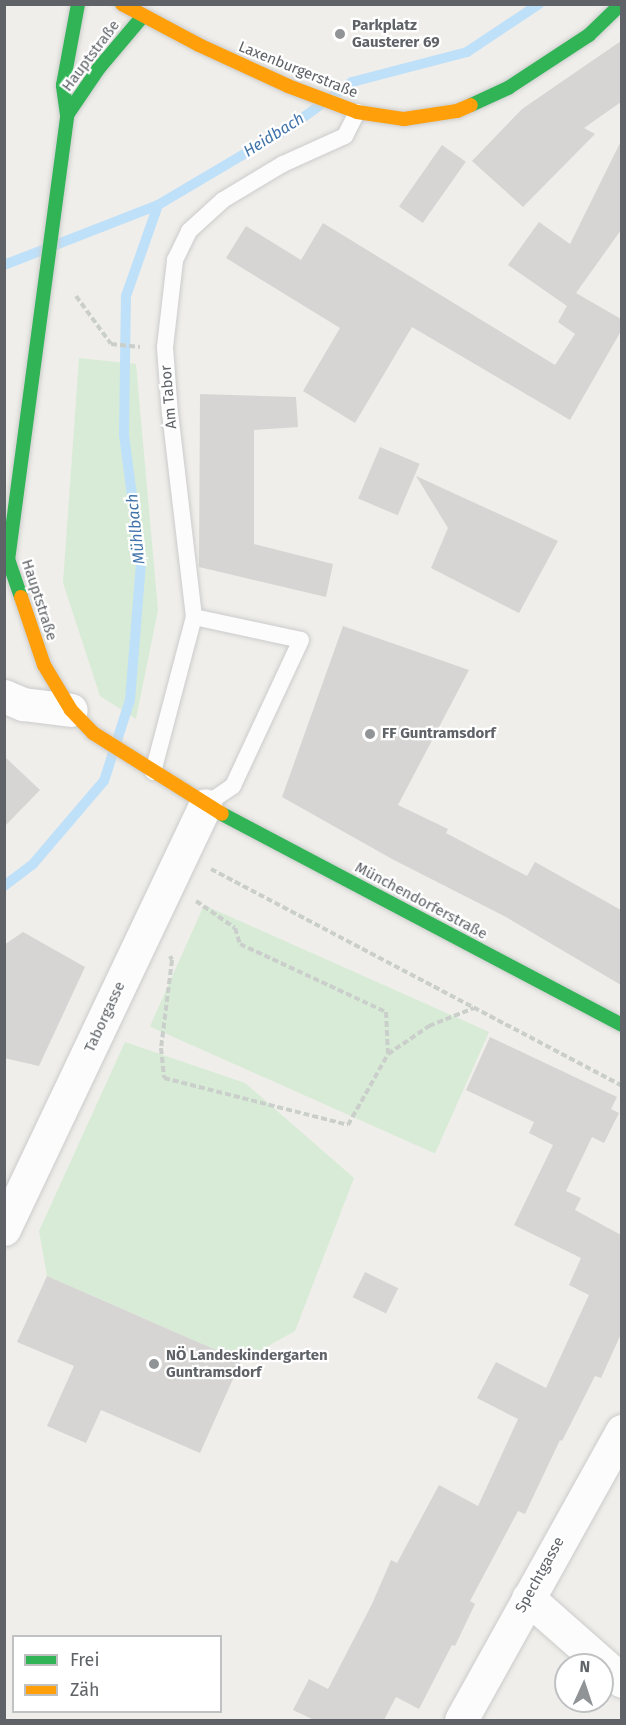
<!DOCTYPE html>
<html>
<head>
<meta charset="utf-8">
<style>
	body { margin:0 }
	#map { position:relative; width:626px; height:1725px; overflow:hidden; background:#efeeea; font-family:"Fira Sans",sans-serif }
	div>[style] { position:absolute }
	.green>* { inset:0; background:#d8ebd6; transform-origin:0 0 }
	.stream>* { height:10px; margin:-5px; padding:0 5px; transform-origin:5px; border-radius:5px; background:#bfe0f9 }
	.building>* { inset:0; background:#d6d5d3; transform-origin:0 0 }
	.path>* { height:4px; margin-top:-2px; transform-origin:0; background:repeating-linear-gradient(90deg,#cacfcc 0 6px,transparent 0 9px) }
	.roads { filter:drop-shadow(0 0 2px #cbcccc) drop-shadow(0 0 2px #cbcccc) }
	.lane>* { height:16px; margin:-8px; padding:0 8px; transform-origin:8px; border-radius:8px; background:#fdfcfc }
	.street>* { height:33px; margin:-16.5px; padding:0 16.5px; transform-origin:16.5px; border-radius:16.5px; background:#fdfcfc }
	.fast>* { height:14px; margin:-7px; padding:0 7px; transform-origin:7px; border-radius:7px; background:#30b455 }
	.slow>* { height:14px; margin:-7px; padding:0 7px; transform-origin:7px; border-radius:7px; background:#ff9f0a }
	.dots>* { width:16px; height:16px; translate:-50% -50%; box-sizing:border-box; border:3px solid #fff; border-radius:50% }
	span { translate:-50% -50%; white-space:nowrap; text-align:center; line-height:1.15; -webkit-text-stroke:4.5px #fff; paint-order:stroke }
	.poi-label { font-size:15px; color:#5f6368; font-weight:700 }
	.left { translate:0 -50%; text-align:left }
	.street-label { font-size:15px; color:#5f6368 }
	.water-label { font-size:16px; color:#4174aa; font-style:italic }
	.frame { position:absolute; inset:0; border:6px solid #5f6368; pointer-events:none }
	.legend { position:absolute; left:12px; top:1635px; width:210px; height:78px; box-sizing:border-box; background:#fff; border:2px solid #bfc1c3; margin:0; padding:8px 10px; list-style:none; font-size:18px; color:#5f6368 }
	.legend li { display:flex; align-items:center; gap:12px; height:30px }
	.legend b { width:30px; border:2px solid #bfc1c3 }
	.north { position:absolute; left:554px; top:1653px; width:60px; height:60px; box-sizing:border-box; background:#fff; border:2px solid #bfc1c3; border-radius:50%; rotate:3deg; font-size:16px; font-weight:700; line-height:24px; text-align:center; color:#5f6368 }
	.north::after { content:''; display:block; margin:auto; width:21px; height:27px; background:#919496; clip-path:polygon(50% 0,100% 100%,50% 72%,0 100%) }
</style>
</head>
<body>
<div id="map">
	<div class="green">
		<div style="clip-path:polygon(79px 358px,136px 364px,158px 610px,136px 719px,100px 696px,63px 583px)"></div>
		<div style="left:204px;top:905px;width:312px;height:133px;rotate:24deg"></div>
		<div style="clip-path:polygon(125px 1042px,245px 1083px,354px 1178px,295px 1331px,241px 1361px,47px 1276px,39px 1231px)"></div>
	</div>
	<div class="stream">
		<div style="left:4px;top:265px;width:165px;rotate:-21.3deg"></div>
		<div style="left:158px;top:205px;width:153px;rotate:-30.6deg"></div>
		<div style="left:290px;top:127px;width:77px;rotate:-36deg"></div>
		<div style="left:352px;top:82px;width:119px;rotate:-14.6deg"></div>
		<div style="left:467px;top:52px;width:87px;rotate:-33.7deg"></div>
		<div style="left:4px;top:886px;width:36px;rotate:-37deg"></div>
		<div style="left:33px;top:864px;width:109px;rotate:-49.5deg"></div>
		<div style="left:104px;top:781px;width:85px;rotate:-72.2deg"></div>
		<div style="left:130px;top:700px;width:136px;rotate:-85.4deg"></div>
		<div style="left:141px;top:564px;width:130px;rotate:-97.5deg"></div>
		<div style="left:124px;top:435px;width:139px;rotate:-89.2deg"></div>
		<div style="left:126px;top:296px;width:96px;rotate:-70.6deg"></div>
	</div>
	<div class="building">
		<div style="clip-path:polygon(621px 41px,621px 102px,584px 128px,595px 134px,523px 207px,472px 161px,522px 109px)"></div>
		<div style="clip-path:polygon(621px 141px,621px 230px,576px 293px,621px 319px,621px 331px,570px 420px,412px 327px,355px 423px,303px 391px,340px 328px,226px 258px,246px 226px,301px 260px,323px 223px,555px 365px,575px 334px,558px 322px,568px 304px,567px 306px,508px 265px,539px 222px,570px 244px)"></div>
		<div style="left:442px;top:145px;width:29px;height:75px;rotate:35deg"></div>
		<div style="clip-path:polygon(200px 394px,296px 397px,298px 427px,254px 430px,254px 544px,333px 564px,326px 597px,199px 567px)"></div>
		<div style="left:380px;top:447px;width:43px;height:56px;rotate:23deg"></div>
		<div style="clip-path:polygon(416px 476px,558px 541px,519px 613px,431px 568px,448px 528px)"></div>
		<div style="clip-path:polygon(343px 626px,469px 670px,398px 805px,448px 829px,446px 833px,527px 876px,535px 862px,621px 910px,621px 985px,506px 917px,392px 859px,282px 797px)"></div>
		<div style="clip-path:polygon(4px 756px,40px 790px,4px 827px)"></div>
		<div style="clip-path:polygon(23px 932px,85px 967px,39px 1066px,4px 1058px,4px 945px)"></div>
		<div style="clip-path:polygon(490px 1037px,617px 1097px,611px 1109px,619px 1113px,604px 1143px,592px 1137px,566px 1191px,581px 1198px,575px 1210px,621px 1235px,621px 1334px,601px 1378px,595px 1376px,562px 1441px,560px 1440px,525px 1514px,518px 1511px,470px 1601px,475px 1604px,455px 1646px,452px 1645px,419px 1709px,396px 1697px,384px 1720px,314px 1720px,293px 1710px,309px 1679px,328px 1689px,372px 1604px,391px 1560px,397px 1563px,439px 1485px,478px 1506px,518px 1419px,477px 1398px,496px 1362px,546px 1388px,589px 1295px,569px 1285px,581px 1258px,514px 1225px,553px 1145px,529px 1133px,534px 1122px,466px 1090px)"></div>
		<div style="left:365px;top:1272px;width:37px;height:28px;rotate:26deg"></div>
		<div style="clip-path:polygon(47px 1276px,241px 1361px,200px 1453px,101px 1410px,86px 1443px,47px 1426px,74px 1366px,17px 1342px)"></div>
	</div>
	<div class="path">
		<div style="left:76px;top:296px;width:59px;rotate:53.9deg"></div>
		<div style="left:111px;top:344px;width:29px;rotate:6deg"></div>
		<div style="left:211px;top:869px;width:465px;rotate:27.8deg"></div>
		<div style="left:196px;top:901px;width:47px;rotate:34.7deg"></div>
		<div style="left:235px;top:928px;width:17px;rotate:73deg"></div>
		<div style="left:240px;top:944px;width:161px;rotate:25deg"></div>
		<div style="left:386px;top:1012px;width:42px;rotate:87.3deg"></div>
		<div style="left:388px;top:1054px;width:50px;rotate:-34.3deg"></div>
		<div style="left:429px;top:1026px;width:48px;rotate:-21.8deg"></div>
		<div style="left:170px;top:956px;width:4px;rotate:63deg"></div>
		<div style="left:172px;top:960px;width:89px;rotate:97.1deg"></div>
		<div style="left:161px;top:1048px;width:30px;rotate:84deg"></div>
		<div style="left:164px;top:1078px;width:190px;rotate:14.3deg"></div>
		<div style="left:348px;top:1125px;width:81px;rotate:-60.6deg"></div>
	</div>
	<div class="roads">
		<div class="lane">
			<div style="left:194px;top:617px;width:109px;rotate:12.1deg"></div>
			<div style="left:301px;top:640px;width:161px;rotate:115deg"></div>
			<div style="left:233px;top:786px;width:34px;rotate:146deg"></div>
			<div style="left:153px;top:772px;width:160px;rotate:-75.2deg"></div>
			<div style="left:194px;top:617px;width:204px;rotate:-96.7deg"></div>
			<div style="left:170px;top:414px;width:67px;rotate:-94.3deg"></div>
			<div style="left:165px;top:347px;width:88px;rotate:-83.4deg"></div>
			<div style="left:175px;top:260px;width:32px;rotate:-64deg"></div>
			<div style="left:189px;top:231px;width:46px;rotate:-42.4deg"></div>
			<div style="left:223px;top:200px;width:70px;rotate:-31deg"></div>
			<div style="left:283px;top:164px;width:68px;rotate:-24.3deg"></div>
			<div style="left:345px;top:136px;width:27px;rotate:-63deg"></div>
		</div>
		<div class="street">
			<div style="left:4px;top:696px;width:21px;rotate:23deg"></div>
			<div style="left:23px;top:704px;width:48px;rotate:7.1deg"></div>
			<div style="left:4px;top:1229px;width:469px;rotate:-64.6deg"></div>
			<div style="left:528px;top:1598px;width:125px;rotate:41.4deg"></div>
			<div style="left:461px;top:1720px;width:331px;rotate:-60.9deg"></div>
		</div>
		<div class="fast">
			<div style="left:471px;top:105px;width:41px;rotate:-24.7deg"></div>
			<div style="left:508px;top:88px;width:97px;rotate:-33.2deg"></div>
			<div style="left:589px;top:35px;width:45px;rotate:-44.1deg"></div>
			<div style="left:67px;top:115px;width:57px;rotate:-55.8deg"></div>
			<div style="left:99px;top:68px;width:68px;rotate:-49.8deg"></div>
			<div style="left:21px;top:597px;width:39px;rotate:-109deg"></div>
			<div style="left:8px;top:560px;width:449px;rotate:-82.4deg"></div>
			<div style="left:67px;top:115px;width:30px;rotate:-98deg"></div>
			<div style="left:63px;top:85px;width:82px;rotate:-79.5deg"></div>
			<div style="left:222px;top:814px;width:452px;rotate:27.8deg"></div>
		</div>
		<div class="slow">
			<div style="left:122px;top:4px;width:87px;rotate:28deg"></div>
			<div style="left:199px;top:45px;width:98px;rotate:24.7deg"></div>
			<div style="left:288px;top:86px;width:74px;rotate:20.6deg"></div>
			<div style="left:357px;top:112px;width:48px;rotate:8.5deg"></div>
			<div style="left:404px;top:119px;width:54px;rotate:-8.6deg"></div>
			<div style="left:457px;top:111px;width:15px;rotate:-23deg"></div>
			<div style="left:21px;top:597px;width:72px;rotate:71.3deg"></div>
			<div style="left:44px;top:665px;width:52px;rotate:59deg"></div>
			<div style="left:71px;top:710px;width:32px;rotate:46deg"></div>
			<div style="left:93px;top:733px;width:152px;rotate:32.1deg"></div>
		</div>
	</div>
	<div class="dots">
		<div style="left:340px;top:34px;background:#919496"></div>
		<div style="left:370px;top:734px;background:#919496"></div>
		<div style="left:154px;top:1364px;background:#919496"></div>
	</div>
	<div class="poi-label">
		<span class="left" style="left:352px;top:34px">Parkplatz<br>Gausterer 69</span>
		<span class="left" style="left:382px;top:734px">FF Guntramsdorf</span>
		<span class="left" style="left:166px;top:1364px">NÖ Landeskindergarten<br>Guntramsdorf</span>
	</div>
	<div class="street-label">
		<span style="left:91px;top:56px;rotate:-53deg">Hauptstraße</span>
		<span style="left:298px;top:70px;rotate:22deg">Laxenburgerstraße</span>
		<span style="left:169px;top:397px;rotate:-95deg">Am Tabor</span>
		<span style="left:39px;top:600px;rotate:72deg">Hauptstraße</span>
		<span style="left:421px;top:901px;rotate:28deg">Münchendorferstraße</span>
		<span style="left:105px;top:1017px;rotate:-65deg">Taborgasse</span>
		<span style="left:540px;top:1575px;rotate:-61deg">Spechtgasse</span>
	</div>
	<div class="water-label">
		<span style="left:274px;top:135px;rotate:-32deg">Heidbach</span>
		<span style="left:136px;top:529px;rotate:-96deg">Mühlbach</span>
	</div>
	<div class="frame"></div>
	<ul class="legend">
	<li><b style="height:8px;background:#30b455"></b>Frei</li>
	<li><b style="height:8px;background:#ff9f0a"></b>Zäh</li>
	</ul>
	<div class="north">N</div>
</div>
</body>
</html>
